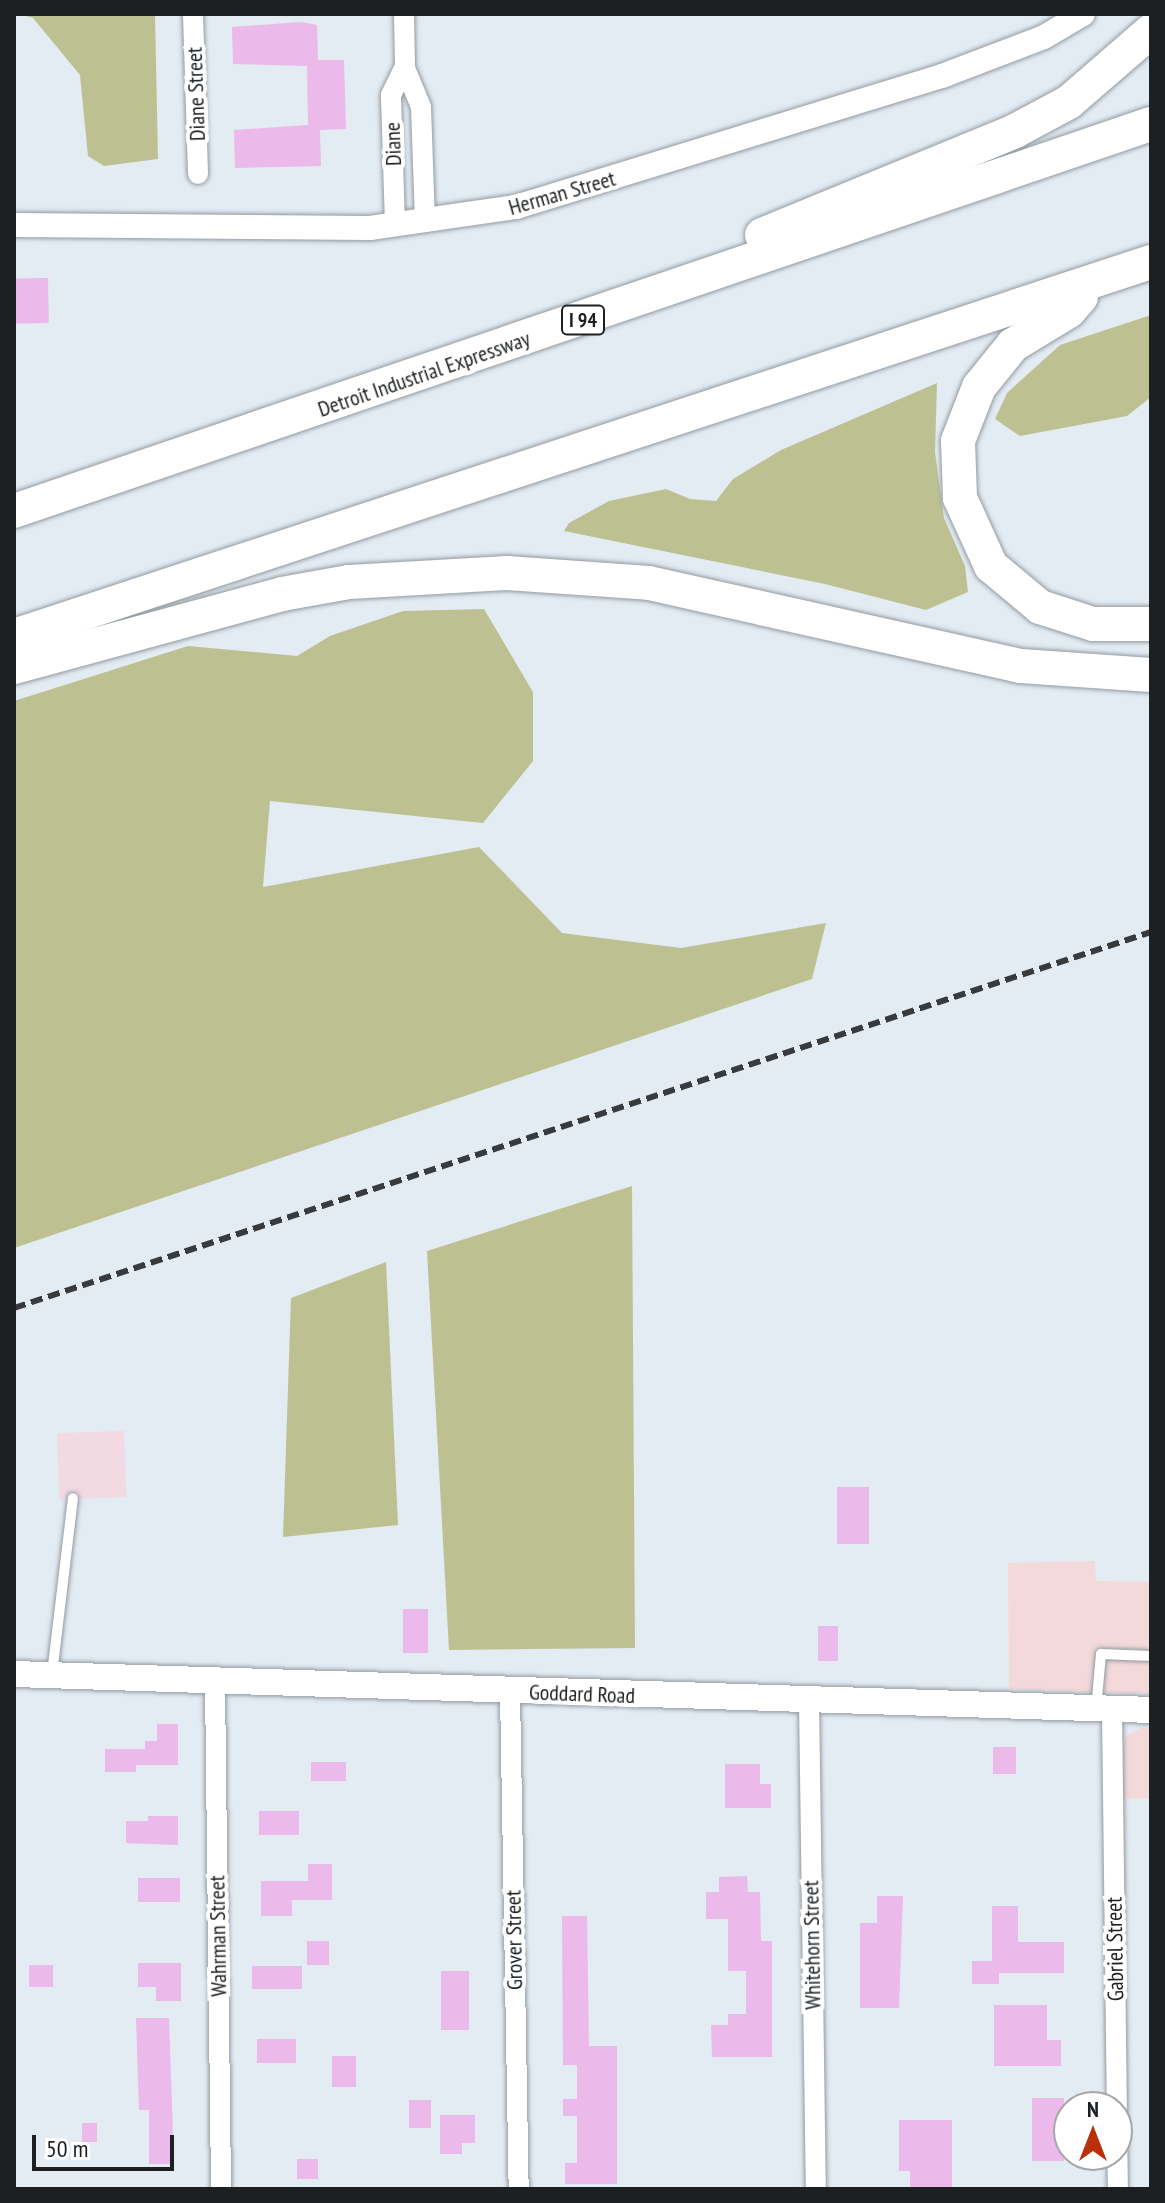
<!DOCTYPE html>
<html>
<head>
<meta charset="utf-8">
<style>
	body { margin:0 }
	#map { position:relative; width:1165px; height:2203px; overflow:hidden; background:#e3ebf3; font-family:"PT Sans Narrow",sans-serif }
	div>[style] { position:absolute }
	.commercial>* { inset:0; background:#f4d9da }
	.industrial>* { inset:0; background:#f2d9e2; transform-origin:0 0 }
	.green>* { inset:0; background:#bdc192 }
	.building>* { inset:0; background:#ebb9ea; transform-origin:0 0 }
	.roads { filter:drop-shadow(0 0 2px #939ba1) drop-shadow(0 0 2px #939ba1) }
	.service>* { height:10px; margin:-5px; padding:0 5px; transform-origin:5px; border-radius:5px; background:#fff }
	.minor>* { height:20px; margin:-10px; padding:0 10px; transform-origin:10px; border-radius:10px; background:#fff }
	.tertiary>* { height:24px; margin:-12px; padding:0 12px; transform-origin:12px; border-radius:12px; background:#fff }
	.secondary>* { height:26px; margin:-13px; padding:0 13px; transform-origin:13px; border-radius:13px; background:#fff }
	.motorway>* { height:34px; margin:-17px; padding:0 17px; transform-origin:17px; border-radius:17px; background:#fff }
	.rail>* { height:6px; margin-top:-3px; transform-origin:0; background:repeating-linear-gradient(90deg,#373b3e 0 12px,transparent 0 18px) }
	span { translate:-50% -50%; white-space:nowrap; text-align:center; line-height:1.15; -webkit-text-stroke:8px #fff; paint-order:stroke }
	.shield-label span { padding:2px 6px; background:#fff; border:2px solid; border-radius:6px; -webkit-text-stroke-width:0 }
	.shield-label { font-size:20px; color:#1d2022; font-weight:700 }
	.street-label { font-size:22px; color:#1d2022 }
	.frame { position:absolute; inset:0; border:16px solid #1d2022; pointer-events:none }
	.north { position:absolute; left:1053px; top:2091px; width:80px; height:80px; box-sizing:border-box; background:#fff; border:2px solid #a5a6a7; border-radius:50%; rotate:0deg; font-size:22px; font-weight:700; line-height:32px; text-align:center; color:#1d2022 }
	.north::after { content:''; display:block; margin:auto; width:28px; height:36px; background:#ba300b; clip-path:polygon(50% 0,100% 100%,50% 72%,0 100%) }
	.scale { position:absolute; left:32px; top:2135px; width:142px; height:36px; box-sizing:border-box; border:4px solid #1d2022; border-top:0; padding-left:10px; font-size:24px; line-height:28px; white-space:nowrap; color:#1d2022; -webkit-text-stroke:6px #fff; paint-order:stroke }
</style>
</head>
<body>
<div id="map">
	<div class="commercial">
		<div style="clip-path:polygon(1095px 1561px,1096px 1581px,1151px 1582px,1151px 1694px,1009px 1689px,1008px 1563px)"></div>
		<div style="clip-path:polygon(1141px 1728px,1151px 1728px,1151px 1799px,1121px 1798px,1122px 1749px,1126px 1736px)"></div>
	</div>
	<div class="industrial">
		<div style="left:124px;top:1431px;width:66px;height:67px;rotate:88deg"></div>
	</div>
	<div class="green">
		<div style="clip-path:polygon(19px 14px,155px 14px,158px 159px,104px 166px,88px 156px,80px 75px,33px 18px)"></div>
		<div style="clip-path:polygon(1151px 315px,1151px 397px,1127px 416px,1020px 436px,995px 419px,1007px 393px,1060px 345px)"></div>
		<div style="clip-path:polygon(937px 383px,935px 452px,944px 518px,965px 566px,968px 592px,926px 610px,825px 584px,564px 531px,569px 523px,609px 501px,666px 489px,690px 499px,716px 501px,733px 479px,781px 450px)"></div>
		<div style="clip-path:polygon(484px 609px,533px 692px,533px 761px,483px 823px,270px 801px,263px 887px,479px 847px,562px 933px,681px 948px,826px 923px,812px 979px,14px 1248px,14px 701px,188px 646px,297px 656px,330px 636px,403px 611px)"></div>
		<div style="clip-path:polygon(632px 1186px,635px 1648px,449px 1650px,427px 1251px)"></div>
		<div style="clip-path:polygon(386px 1262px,398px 1525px,283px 1537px,291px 1298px)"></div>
	</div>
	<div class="building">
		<div style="clip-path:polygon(300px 22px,317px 25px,318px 60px,344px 60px,346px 129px,320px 130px,321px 166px,235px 168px,234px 130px,308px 125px,307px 66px,233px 64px,232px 27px)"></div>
		<div style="left:48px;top:278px;width:45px;height:34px;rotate:89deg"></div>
		<div style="left:837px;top:1487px;width:32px;height:57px"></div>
		<div style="left:403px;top:1609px;width:25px;height:44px"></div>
		<div style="left:818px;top:1626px;width:20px;height:35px"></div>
		<div style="clip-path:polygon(157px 1724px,178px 1724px,178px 1765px,136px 1765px,136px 1772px,105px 1772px,105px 1749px,145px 1749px,145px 1741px,157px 1741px)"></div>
		<div style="left:993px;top:1747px;width:23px;height:27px"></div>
		<div style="left:311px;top:1762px;width:35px;height:19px"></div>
		<div style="clip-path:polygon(725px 1764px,760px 1764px,760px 1784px,771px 1784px,771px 1808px,725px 1808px)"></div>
		<div style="left:259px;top:1811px;width:40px;height:24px"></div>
		<div style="clip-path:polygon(148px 1816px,178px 1816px,178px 1845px,126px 1843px,126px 1821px,148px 1821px)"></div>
		<div style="clip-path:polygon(308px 1864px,332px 1864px,332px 1900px,292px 1900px,292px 1916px,261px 1916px,261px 1881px,308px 1881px)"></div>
		<div style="clip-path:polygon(747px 1876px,748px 1892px,760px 1892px,761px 1941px,772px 1941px,772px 2057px,712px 2057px,711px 2025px,728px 2025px,728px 2014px,746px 2014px,746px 1971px,728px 1971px,728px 1919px,706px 1919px,706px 1892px,719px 1892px,719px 1877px)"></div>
		<div style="left:138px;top:1878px;width:42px;height:24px"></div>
		<div style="clip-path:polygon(877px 1896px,903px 1896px,899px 2008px,860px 2008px,860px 1923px,877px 1923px)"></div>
		<div style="clip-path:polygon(992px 1906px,1018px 1906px,1018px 1942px,1064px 1942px,1064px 1973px,999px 1973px,999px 1984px,972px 1984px,972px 1961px,992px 1961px)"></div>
		<div style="clip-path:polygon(562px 1916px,587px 1916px,589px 2046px,617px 2046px,617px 2184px,565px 2184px,565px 2163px,577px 2163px,577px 2116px,563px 2116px,563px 2099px,577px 2099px,577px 2065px,563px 2065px)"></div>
		<div style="left:307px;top:1941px;width:22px;height:24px"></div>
		<div style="clip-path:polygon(138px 1963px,181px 1963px,181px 2001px,156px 2001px,156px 1987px,138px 1987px)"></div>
		<div style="left:29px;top:1965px;width:24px;height:22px"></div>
		<div style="left:252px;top:1966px;width:50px;height:23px"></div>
		<div style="left:441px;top:1971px;width:28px;height:59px"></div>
		<div style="clip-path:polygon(994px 2005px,1047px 2005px,1047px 2040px,1061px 2040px,1061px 2066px,994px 2066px)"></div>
		<div style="clip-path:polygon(136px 2018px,169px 2018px,174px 2164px,149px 2164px,149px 2110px,139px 2110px)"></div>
		<div style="left:257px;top:2039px;width:39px;height:24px"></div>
		<div style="left:332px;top:2056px;width:24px;height:31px"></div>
		<div style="left:1032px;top:2098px;width:32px;height:63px"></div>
		<div style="left:409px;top:2100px;width:22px;height:28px"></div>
		<div style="clip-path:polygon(440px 2115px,475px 2115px,475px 2143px,462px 2143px,462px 2154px,440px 2154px)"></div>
		<div style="clip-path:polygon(899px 2120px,952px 2120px,952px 2188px,910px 2188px,910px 2171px,899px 2171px)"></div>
		<div style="left:82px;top:2123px;width:15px;height:19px"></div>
		<div style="left:297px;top:2159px;width:21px;height:20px"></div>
	</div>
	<div class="roads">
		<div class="service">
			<div style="left:52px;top:1674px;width:177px;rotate:-83.2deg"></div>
			<div style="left:1096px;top:1709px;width:55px;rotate:-84.8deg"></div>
			<div style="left:1101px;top:1654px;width:50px;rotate:2.3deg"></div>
		</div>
		<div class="minor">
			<div style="left:193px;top:14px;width:160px;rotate:88.2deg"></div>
			<div style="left:404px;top:14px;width:54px;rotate:88.9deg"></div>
			<div style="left:405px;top:68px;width:42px;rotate:67.7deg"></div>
			<div style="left:421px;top:107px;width:115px;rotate:88deg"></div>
			<div style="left:395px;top:225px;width:130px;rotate:-91.8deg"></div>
			<div style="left:391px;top:95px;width:32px;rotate:-64deg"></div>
			<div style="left:215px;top:1682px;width:507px;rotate:89.32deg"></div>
			<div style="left:510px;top:1691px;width:498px;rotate:89deg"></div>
			<div style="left:809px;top:1700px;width:489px;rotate:89.2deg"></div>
			<div style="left:1112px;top:1710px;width:479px;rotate:89.3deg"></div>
		</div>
		<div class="tertiary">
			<div style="left:14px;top:225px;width:356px;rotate:0.5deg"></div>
			<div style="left:370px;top:228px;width:148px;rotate:-8.2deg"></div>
			<div style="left:516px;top:207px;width:446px;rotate:-17.1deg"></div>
			<div style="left:942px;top:76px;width:109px;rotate:-20.9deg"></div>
			<div style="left:1044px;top:37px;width:45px;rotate:-30.5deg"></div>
		</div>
		<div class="secondary">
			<div style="left:14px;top:1674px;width:1138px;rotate:1.81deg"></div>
		</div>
		<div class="motorway">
			<div style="left:762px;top:235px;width:274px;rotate:-22.3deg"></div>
			<div style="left:1015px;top:131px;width:61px;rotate:-28.2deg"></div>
			<div style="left:1069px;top:102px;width:108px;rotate:-40.9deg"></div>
			<div style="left:1081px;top:297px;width:18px;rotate:131deg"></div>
			<div style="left:1069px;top:311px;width:66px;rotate:148.7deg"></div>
			<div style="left:1013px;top:345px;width:54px;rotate:129deg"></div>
			<div style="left:979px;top:387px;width:58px;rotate:111.3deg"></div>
			<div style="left:958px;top:441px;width:57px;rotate:88deg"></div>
			<div style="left:960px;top:498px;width:75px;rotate:65.5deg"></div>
			<div style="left:991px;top:566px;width:64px;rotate:39.9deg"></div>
			<div style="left:1040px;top:607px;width:56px;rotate:17.8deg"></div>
			<div style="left:1093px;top:624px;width:58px"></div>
			<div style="left:14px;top:511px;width:1201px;rotate:-18.8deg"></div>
			<div style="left:14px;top:636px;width:1197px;rotate:-18.21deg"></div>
			<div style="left:14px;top:667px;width:278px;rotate:-15.2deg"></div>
			<div style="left:282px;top:594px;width:68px;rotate:-10.2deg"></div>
			<div style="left:349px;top:582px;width:158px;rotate:-3.3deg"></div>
			<div style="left:507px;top:573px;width:142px;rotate:4deg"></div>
			<div style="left:649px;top:583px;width:381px;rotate:12.6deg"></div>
			<div style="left:1021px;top:666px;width:130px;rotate:4deg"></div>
		</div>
	</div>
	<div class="rail">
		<div style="left:14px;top:1308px;width:1198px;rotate:-18.3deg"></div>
	</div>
	<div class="shield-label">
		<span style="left:583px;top:320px">I 94</span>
	</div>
	<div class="street-label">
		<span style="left:196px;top:94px;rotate:-92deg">Diane Street</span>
		<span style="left:393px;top:144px;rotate:-92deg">Diane</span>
		<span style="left:562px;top:193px;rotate:-16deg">Herman Street</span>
		<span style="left:424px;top:374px;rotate:-19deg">Detroit Industrial Expressway</span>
		<span style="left:582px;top:1694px;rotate:2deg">Goddard Road</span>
		<span style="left:218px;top:1936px;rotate:-91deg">Wahrman Street</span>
		<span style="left:514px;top:1940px;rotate:-91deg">Grover Street</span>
		<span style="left:812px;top:1945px;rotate:-91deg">Whitehorn Street</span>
		<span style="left:1115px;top:1949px;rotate:-91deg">Gabriel Street</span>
	</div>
	<div class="frame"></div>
	<div class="north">N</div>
	<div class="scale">50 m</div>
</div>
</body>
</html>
